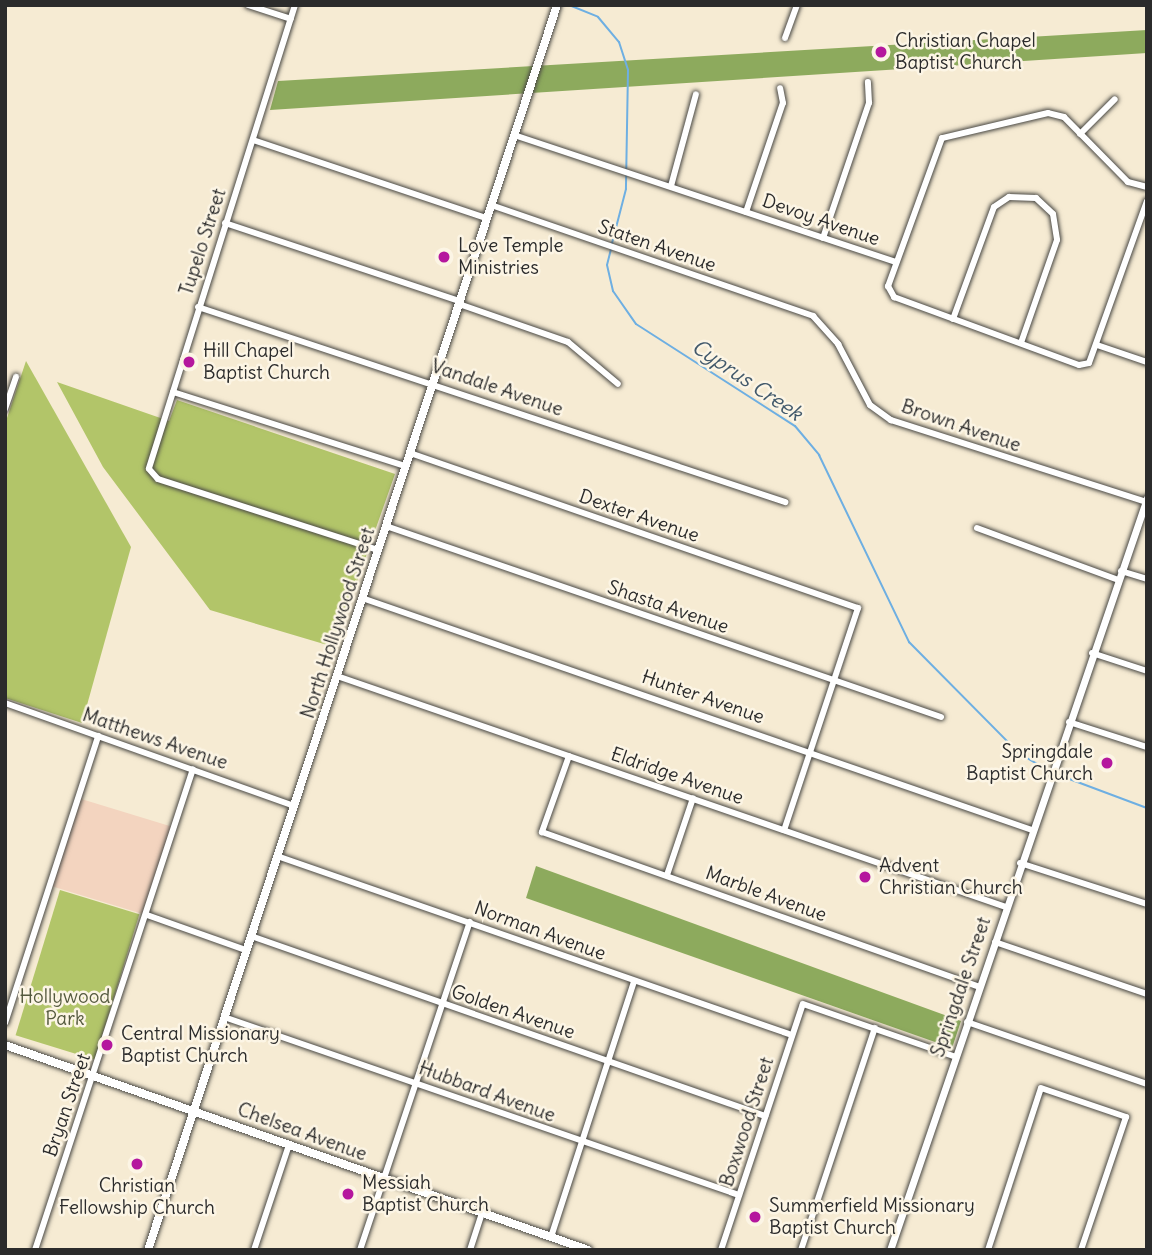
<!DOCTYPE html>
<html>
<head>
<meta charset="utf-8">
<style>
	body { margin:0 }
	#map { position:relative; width:1152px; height:1255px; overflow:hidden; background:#f6ebd3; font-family:Delius,sans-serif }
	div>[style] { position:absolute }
	.built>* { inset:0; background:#f3d4bf; transform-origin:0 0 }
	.green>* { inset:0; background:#b2c569; transform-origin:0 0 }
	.forest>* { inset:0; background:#8daa5d }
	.stream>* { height:2px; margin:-1px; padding:0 1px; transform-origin:1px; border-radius:1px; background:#6eafe2 }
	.roads { filter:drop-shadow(0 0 2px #494844) drop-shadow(0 0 2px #494844) }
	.minor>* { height:6px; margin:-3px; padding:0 3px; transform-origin:3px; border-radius:3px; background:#fff }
	.tertiary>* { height:7px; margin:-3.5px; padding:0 3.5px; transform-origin:3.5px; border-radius:3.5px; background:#fff }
	.secondary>* { height:8px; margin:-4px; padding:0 4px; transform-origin:4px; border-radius:4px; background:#fff }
	.dots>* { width:19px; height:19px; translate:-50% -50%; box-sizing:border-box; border:4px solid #fcf5e5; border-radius:50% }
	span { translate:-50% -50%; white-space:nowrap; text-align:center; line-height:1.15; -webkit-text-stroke:5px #fcf5e5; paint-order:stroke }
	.poi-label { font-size:19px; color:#2b2b2b }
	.left { translate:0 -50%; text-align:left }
	.right { translate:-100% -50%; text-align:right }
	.street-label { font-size:19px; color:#2b2b2b }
	.park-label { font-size:19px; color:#54593e }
	.water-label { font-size:21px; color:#42596b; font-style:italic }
	.frame { position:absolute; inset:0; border:7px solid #2b2b2b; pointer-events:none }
</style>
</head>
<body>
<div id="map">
	<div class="built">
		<div style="left:78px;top:798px;width:101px;height:92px;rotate:17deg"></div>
	</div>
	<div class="green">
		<div style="clip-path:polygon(26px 361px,131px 547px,82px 723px,5px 698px,5px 424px)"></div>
		<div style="clip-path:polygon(57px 382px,169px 421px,177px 400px,395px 474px,334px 647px,210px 610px,103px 467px)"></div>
		<div style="left:60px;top:890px;width:83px;height:152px;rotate:17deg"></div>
	</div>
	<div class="forest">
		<div style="clip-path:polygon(1147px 30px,1147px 53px,270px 110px,278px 81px)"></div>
		<div style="clip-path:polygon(536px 866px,961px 1021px,952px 1048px,526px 898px)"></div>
	</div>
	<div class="stream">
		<div style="left:569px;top:5px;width:31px;rotate:22deg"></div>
		<div style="left:598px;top:17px;width:33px;rotate:50deg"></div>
		<div style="left:619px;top:42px;width:29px;rotate:72deg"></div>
		<div style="left:628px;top:70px;width:119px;rotate:91deg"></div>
		<div style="left:626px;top:189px;width:56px;rotate:104.5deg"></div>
		<div style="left:611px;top:249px;width:16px;rotate:104deg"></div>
		<div style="left:607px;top:265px;width:27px;rotate:77deg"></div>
		<div style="left:613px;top:291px;width:40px;rotate:55.1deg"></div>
		<div style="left:636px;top:324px;width:189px;rotate:32.7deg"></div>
		<div style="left:795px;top:426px;width:38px;rotate:50deg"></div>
		<div style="left:819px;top:455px;width:208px;rotate:64.3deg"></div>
		<div style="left:909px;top:642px;width:158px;rotate:45.3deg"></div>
		<div style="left:1020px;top:754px;width:36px;rotate:30deg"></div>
		<div style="left:1056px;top:774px;width:97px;rotate:20.5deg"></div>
	</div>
	<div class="roads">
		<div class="minor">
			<div style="left:248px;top:5px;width:45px;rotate:18deg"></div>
			<div style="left:295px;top:5px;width:486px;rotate:107.5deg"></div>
			<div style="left:149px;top:469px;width:13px;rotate:48deg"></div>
			<div style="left:158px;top:479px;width:231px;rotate:17.9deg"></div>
			<div style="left:785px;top:38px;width:35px;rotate:-70deg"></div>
			<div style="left:1080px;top:134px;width:49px;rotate:-45deg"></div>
			<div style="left:514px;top:135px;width:402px;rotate:18.4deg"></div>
			<div style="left:253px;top:140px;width:246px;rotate:18.5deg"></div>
			<div style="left:671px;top:186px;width:95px;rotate:-74.8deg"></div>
			<div style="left:1147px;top:187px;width:20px;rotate:-165deg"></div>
			<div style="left:1128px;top:182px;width:91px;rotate:-134.6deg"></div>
			<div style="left:1064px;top:117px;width:16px;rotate:-166deg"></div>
			<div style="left:1048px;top:113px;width:109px;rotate:166.7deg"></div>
			<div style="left:942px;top:138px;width:158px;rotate:110deg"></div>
			<div style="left:888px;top:286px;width:13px;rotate:61deg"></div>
			<div style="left:894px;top:297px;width:197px;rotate:20.2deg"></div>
			<div style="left:1079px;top:365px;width:10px;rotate:-11deg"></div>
			<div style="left:1089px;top:363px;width:172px;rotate:-70.3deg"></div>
			<div style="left:491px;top:205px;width:341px;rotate:19deg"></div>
			<div style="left:813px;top:316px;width:38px;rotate:48deg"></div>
			<div style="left:838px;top:344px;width:69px;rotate:62.3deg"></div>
			<div style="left:870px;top:405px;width:26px;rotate:36deg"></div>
			<div style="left:891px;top:420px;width:269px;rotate:17.8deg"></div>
			<div style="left:746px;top:212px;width:115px;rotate:-71.3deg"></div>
			<div style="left:783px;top:103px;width:15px;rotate:-101deg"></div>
			<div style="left:225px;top:223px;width:248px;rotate:18.4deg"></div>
			<div style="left:823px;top:238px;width:143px;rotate:-71.2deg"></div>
			<div style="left:869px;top:103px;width:21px;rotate:-93deg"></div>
			<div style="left:459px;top:304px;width:115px;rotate:19.2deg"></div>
			<div style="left:568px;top:342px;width:65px;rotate:40deg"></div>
			<div style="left:198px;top:307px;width:619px;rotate:18.38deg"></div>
			<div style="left:953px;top:319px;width:119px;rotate:-69.9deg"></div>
			<div style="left:994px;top:207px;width:18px;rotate:-34deg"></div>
			<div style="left:1009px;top:197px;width:27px;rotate:2deg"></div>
			<div style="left:1036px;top:198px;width:23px;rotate:43deg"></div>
			<div style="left:1053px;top:214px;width:26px;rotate:81deg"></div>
			<div style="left:1057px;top:240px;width:109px;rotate:109.3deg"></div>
			<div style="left:1097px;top:345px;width:53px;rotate:18.8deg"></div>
			<div style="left:173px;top:392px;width:244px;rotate:17.7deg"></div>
			<div style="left:5px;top:409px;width:34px;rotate:-71deg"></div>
			<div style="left:410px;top:453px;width:474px;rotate:19.1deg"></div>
			<div style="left:858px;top:608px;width:234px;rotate:108.4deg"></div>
			<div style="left:386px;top:526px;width:587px;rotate:18.99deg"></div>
			<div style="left:977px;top:528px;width:150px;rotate:20.2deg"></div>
			<div style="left:1121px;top:571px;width:27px;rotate:17deg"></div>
			<div style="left:362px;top:598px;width:709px;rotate:19.1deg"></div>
			<div style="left:1092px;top:653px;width:58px;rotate:18.1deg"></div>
			<div style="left:337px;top:676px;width:708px;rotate:19.05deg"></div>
			<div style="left:5px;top:703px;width:307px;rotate:19.6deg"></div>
			<div style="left:1069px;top:722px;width:82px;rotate:17.8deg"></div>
			<div style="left:569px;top:756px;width:81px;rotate:109.6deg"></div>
			<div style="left:542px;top:832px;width:464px;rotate:19.5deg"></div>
			<div style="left:277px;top:856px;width:545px;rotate:19.17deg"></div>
			<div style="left:1020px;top:863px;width:133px;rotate:17.9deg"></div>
			<div style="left:667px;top:875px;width:81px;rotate:-71.3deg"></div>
			<div style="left:147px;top:915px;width:105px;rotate:19.5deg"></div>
			<div style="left:251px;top:936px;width:545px;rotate:19.3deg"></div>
			<div style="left:995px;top:942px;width:161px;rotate:18.9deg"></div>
			<div style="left:224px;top:1017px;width:545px;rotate:19.07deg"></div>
			<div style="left:967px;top:1022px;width:190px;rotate:19deg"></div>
			<div style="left:5px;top:1023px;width:302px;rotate:-72deg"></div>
			<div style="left:551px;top:1237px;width:269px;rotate:-72deg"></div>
			<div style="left:35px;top:1250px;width:506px;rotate:-71.82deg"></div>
			<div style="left:254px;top:1250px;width:111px;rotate:-71.6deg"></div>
			<div style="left:360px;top:1250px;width:346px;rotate:-71.5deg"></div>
			<div style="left:470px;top:1250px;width:39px;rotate:-72deg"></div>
			<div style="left:721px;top:1250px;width:259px;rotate:-71.6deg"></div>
			<div style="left:803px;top:1004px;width:159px;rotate:19.1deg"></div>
			<div style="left:801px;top:1250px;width:234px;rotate:-71.6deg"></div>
			<div style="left:988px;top:1250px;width:170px;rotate:-71.9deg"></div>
			<div style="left:1041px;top:1088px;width:90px;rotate:18.8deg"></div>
			<div style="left:1126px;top:1117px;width:140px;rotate:108.7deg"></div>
		</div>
		<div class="tertiary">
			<div style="left:890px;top:1250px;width:795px;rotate:-71.13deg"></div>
		</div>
		<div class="secondary">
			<div style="left:5px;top:1045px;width:618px;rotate:19.37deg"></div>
			<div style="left:148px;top:1250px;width:1310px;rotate:-71.81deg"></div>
		</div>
	</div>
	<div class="dots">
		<div style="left:881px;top:52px;background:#b5179e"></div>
		<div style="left:444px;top:257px;background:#b5179e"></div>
		<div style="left:189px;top:362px;background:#b5179e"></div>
		<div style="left:1107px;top:763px;background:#b5179e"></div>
		<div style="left:865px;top:877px;background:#b5179e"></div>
		<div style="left:107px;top:1045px;background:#b5179e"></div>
		<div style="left:137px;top:1164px;background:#b5179e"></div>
		<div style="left:348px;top:1194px;background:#b5179e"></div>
		<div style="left:755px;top:1217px;background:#b5179e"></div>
	</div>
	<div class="poi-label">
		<span class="left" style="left:895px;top:52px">Christian Chapel<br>Baptist Church</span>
		<span class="left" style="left:458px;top:257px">Love Temple<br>Ministries</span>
		<span class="left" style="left:203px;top:362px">Hill Chapel<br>Baptist Church</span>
		<span class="right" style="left:1093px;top:763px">Springdale<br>Baptist Church</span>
		<span class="left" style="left:879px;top:877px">Advent<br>Christian Church</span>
		<span class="left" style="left:121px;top:1045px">Central Missionary<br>Baptist Church</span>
		<span class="left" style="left:362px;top:1194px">Messiah<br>Baptist Church</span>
		<span style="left:137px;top:1197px">Christian<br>Fellowship Church</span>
		<span class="left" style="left:769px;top:1217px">Summerfield Missionary<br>Baptist Church</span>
	</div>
	<div class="street-label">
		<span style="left:821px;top:220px;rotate:19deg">Devoy Avenue</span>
		<span style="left:203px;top:242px;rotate:-72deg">Tupelo Street</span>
		<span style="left:657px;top:246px;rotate:19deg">Staten Avenue</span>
		<span style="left:497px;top:388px;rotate:19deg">Vandale Avenue</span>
		<span style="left:961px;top:426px;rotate:19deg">Brown Avenue</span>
		<span style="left:639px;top:516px;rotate:19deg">Dexter Avenue</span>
		<span style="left:668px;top:607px;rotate:19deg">Shasta Avenue</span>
		<span style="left:338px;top:623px;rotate:-72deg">North Hollywood Street</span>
		<span style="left:703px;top:697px;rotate:19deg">Hunter Avenue</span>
		<span style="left:155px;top:739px;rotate:19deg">Matthews Avenue</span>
		<span style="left:677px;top:776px;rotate:19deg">Eldridge Avenue</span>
		<span style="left:766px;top:894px;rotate:20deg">Marble Avenue</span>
		<span style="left:540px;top:931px;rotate:20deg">Norman Avenue</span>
		<span style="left:961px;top:987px;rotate:-71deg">Springdale Street</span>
		<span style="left:513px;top:1012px;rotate:19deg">Golden Avenue</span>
		<span style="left:487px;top:1092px;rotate:20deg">Hubbard Avenue</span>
		<span style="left:67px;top:1105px;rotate:-71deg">Bryan Street</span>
		<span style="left:747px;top:1122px;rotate:-72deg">Boxwood Street</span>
		<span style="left:302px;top:1132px;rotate:20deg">Chelsea Avenue</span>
	</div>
	<div class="park-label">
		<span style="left:65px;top:1008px">Hollywood<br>Park</span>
	</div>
	<div class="water-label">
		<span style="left:747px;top:380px;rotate:34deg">Cyprus Creek</span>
	</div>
	<div class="frame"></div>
</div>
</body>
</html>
